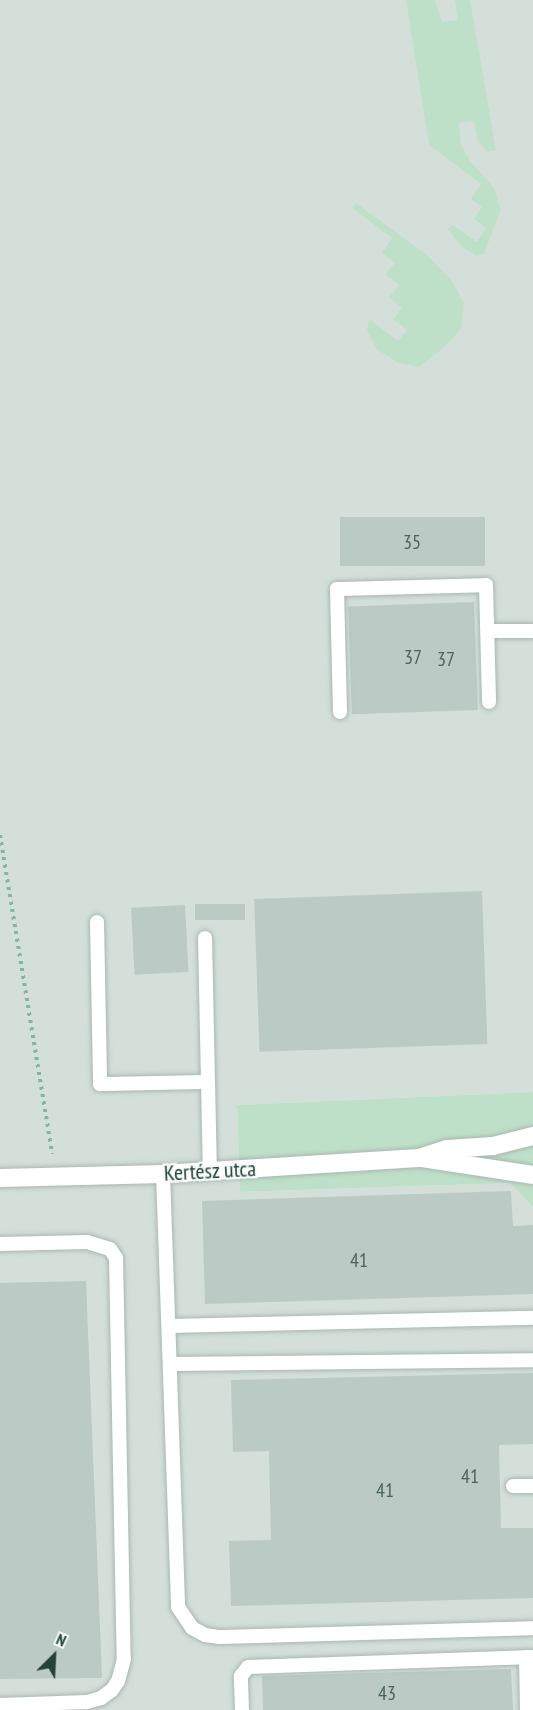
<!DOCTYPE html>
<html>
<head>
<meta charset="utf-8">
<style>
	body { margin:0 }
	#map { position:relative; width:533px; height:1710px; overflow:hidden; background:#e6efeb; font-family:"PT Sans Narrow",sans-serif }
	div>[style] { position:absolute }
	.built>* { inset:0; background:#d4dfda }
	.green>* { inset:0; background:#bfe0c8 }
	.building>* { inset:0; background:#bbcac4; transform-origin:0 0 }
	.path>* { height:4px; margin-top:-2px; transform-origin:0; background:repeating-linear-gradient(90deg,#86b3a5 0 3px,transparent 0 7.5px) }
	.roads { filter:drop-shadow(0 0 2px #a8b8b2) drop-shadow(0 0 2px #a8b8b2) }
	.service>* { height:14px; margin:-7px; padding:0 7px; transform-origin:7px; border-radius:7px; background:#fff }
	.minor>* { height:18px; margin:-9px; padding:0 9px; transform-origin:9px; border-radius:9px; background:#fff }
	span { translate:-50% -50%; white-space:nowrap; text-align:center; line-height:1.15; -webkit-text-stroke:4.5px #f7fbf9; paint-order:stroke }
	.number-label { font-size:20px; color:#4a645c }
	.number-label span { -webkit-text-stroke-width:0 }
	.street-label { font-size:22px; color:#24423a }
	.north { position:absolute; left:24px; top:1626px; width:60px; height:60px; -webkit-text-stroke:4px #f7fbf9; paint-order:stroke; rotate:24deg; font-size:16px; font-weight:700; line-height:24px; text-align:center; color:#24423a }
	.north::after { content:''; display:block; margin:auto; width:21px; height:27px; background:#24423a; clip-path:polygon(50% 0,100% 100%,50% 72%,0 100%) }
</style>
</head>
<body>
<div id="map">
	<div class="built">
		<div style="clip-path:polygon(0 0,533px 0,533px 1092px,237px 1105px,240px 1192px,510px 1183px,533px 1207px,533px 1710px,0 1710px)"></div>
	</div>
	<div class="green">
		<div style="clip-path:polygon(406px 0,435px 0,442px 22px,458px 20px,455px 0,470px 0,496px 150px,488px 152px,478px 142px,474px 121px,459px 123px,461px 145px,470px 161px,495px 189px,500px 211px,484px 254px,476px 256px,461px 246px,447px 228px,453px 225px,477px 242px,486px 228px,474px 219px,482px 207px,471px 199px,481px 184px,429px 145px)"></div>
		<div style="clip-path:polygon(356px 203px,427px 255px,452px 281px,464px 303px,461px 329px,443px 348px,419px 367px,398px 363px,377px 349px,367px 331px,369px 319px,398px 341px,407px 330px,393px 319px,402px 308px,389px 297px,399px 285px,385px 274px,395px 263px,382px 253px,392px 238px,352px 208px)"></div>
		<div style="clip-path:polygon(533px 1092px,533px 1207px,510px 1183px,240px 1192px,237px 1105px)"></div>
	</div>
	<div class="building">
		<div style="left:340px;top:517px;width:145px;height:49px"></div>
		<div style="left:474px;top:602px;width:108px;height:126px;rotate:88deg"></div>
		<div style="left:482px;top:891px;width:153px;height:228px;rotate:88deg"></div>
		<div style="left:195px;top:904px;width:50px;height:16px"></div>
		<div style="left:185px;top:905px;width:67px;height:54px;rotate:87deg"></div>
		<div style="clip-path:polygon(511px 1191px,513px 1226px,533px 1225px,533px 1294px,205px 1304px,202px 1201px)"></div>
		<div style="clip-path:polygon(86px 1281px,102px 1678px,0 1679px,0 1283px)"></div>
		<div style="clip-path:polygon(533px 1373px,533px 1444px,499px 1445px,501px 1528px,533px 1528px,533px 1598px,231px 1606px,229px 1541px,271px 1540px,269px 1451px,233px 1452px,231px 1380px)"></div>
		<div style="clip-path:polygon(511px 1669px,513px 1710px,263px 1710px,262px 1676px)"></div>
	</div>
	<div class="path">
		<div style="left:0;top:835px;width:323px;rotate:80.7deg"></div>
	</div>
	<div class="roads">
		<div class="service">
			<div style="left:489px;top:631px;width:44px"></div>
			<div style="left:340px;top:712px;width:123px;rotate:-91.4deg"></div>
			<div style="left:337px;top:589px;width:149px;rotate:-1.5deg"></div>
			<div style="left:486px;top:585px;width:117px;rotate:88.5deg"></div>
			<div style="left:97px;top:922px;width:162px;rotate:88.9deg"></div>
			<div style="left:100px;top:1084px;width:108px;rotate:-1.1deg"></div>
			<div style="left:205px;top:938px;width:234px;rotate:88.8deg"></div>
			<div style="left:163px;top:1174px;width:433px;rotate:88deg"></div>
			<div style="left:178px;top:1607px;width:25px;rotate:56deg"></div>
			<div style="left:192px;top:1628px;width:15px;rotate:28deg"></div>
			<div style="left:205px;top:1635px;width:15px;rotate:8deg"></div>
			<div style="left:220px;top:1637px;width:313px;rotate:-1.6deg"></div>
			<div style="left:0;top:1244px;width:87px;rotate:-1.3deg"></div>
			<div style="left:87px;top:1242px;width:24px;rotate:17deg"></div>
			<div style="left:110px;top:1249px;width:11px;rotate:56deg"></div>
			<div style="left:116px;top:1258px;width:401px;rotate:88.9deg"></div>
			<div style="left:124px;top:1659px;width:23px;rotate:105deg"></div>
			<div style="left:118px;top:1681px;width:11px;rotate:124deg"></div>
			<div style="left:112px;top:1690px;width:14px;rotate:144deg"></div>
			<div style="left:101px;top:1698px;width:15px;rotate:164deg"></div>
			<div style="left:87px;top:1702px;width:87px;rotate:178deg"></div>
			<div style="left:169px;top:1326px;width:364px;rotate:-1.3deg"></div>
			<div style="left:170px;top:1364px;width:363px;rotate:-0.6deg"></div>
			<div style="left:513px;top:1486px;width:20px"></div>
			<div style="left:526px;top:1657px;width:53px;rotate:88.9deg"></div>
			<div style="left:242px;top:1710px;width:34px;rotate:-92deg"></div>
			<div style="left:241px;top:1676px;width:11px;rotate:-52deg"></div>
			<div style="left:248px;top:1667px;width:285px;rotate:-2deg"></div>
		</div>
		<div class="minor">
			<div style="left:421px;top:1158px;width:113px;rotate:8.6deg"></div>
			<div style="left:0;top:1178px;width:163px;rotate:-1.4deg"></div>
			<div style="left:163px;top:1174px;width:256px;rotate:-3.6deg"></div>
			<div style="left:419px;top:1158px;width:29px;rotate:-18deg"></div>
			<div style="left:447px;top:1149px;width:46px;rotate:-3.7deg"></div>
			<div style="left:493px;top:1146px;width:41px;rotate:-14deg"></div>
		</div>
	</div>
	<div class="number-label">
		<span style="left:412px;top:542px">35</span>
		<span style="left:413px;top:657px">37</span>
		<span style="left:446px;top:659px">37</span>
		<span style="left:359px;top:1260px">41</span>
		<span style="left:470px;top:1476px">41</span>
		<span style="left:385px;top:1490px">41</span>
		<span style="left:387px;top:1693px">43</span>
	</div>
	<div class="street-label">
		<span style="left:210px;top:1171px;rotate:-3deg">Kertész utca</span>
	</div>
	<div class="north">N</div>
</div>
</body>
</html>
